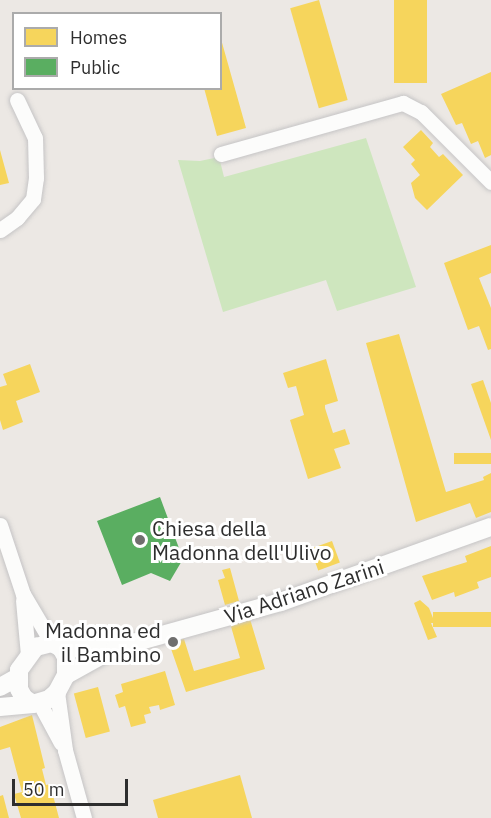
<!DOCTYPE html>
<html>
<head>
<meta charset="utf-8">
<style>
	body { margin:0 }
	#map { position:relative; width:491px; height:818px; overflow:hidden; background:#ece8e4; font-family:"IBM Plex Sans",sans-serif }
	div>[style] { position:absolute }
	.green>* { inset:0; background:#cee6be }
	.homes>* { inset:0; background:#f6d55c; transform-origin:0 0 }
	.public>* { inset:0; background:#5aae61 }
	.roads { filter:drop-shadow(0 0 2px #c5c4c5) drop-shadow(0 0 2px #c5c4c5) }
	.minor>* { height:15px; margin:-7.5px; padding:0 7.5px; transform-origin:7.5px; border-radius:7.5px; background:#fcfcfb }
	.tertiary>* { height:18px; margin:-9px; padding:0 9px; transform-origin:9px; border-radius:9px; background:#fcfcfb }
	.dots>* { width:16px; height:16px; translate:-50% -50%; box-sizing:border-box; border:3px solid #fff; border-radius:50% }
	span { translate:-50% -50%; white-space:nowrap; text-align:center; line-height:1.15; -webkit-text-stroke:6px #fff; paint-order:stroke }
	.poi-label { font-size:21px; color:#2e2e2e }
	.left { translate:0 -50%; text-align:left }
	.right { translate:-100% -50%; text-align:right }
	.street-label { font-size:21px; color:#2e2e2e }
	.legend { position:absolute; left:12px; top:12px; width:210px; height:78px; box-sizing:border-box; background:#fff; border:2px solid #ababab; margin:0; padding:8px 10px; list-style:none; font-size:18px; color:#2e2e2e }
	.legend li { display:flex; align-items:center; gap:12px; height:30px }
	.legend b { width:30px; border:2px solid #ababab }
	.scale { position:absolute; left:12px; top:779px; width:116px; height:27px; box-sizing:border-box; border:3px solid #2e2e2e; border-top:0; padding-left:8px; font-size:18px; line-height:21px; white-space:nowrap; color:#2e2e2e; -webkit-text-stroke:4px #fff; paint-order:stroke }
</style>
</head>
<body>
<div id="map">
	<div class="green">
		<div style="clip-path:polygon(366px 138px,416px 287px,337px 311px,326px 280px,223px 312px,178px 160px,200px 161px,219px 157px,224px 177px)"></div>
	</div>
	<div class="homes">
		<div style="left:319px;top:0;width:104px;height:30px;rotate:74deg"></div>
		<div style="left:394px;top:0;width:33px;height:83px"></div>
		<div style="clip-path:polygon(221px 39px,246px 128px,217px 136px,204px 88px,220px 88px)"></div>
		<div style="clip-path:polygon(491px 72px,491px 155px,485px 158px,478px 141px,471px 144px,462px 123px,456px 125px,441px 94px)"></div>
		<div style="clip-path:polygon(421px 130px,433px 143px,430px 147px,439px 157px,443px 154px,463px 175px,427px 210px,415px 198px,411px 183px,420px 175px,411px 164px,415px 160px,403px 147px)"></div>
		<div style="clip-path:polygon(0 150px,9px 183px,0 185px)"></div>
		<div style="clip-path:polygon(491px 245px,491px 273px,479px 278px,491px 308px,491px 349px,488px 350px,479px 326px,468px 330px,444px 263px)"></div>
		<div style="clip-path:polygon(399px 334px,446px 492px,484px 480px,483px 477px,491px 473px,491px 512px,476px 518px,470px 503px,416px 522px,366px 343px)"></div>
		<div style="clip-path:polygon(326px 359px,338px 401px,325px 405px,325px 408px,333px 433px,345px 429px,350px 444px,334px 449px,341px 468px,308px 479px,290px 420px,304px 415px,296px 386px,288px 388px,283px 373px)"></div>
		<div style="clip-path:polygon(30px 364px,40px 392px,16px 401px,23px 422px,3px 430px,0 420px,0 387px,7px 385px,3px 374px)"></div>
		<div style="clip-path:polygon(483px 380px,491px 403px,491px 440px,471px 384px)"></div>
		<div style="left:491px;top:453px;width:11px;height:37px;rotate:90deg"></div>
		<div style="left:332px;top:541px;width:23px;height:23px;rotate:70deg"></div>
		<div style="clip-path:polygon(491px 546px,491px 577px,477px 582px,479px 588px,455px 597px,454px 592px,432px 600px,422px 576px,467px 562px,465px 556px)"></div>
		<div style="clip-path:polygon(230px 568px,239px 601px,225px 605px,218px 580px,225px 578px,222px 570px)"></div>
		<div style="clip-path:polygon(420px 600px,429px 608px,435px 623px,431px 623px,437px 637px,428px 640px,414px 603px)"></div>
		<div style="left:491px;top:612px;width:15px;height:58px;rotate:90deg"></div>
		<div style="clip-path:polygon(250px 619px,265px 669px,186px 692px,169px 643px,184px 639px,194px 671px,240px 658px,230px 623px)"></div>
		<div style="clip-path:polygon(165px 671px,175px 705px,160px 710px,159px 705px,149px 707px,151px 713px,144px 715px,146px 723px,131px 727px,125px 706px,119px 708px,115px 695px,123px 692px,121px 684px)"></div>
		<div style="left:98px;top:687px;width:46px;height:25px;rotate:75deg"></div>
		<div style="clip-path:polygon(32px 715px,45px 768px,42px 769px,46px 785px,50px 784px,59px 818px,21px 818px,14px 794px,22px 792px,10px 747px,0 750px,0 727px)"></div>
		<div style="clip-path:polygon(240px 775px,252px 818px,158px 818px,153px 800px)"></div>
		<div style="clip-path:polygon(3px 795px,9px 818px,0 818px,0 796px)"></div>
	</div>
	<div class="public">
		<div style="clip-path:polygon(160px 497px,183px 559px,170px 581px,151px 573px,122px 585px,97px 521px)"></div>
	</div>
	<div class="roads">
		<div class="minor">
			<div style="left:221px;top:154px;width:189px;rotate:-15.7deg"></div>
			<div style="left:403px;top:103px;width:20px;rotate:27deg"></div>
			<div style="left:421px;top:112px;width:99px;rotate:45deg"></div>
			<div style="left:0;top:230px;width:21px;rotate:-35deg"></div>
			<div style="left:17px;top:218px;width:25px;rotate:-50deg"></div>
			<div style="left:33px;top:199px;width:21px;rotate:-82deg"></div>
			<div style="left:36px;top:178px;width:40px;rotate:-91.4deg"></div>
			<div style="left:35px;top:138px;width:42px;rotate:-115.3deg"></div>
			<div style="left:0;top:525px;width:73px;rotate:71.6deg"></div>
			<div style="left:23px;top:594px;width:57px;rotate:59.4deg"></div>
			<div style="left:23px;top:600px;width:55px;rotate:84.8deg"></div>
			<div style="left:57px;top:692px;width:59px;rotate:82.1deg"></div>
			<div style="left:65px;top:750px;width:71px;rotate:74.4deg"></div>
			<div style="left:40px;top:704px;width:44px;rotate:61.7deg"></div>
		</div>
		<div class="tertiary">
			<div style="left:52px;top:643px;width:10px;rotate:29deg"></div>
			<div style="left:61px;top:648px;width:10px;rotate:61deg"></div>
			<div style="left:66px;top:657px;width:18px;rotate:90deg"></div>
			<div style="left:66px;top:675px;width:19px;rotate:118deg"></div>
			<div style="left:57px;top:692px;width:11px;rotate:139deg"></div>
			<div style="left:49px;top:699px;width:17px;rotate:163deg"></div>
			<div style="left:33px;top:704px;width:11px;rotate:-146deg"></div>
			<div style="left:24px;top:698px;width:10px;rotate:-119deg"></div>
			<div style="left:19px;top:689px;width:19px;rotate:-90deg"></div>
			<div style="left:19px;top:670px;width:29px;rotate:-54deg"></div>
			<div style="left:36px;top:647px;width:16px;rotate:-14deg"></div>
			<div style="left:61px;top:648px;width:53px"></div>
			<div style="left:66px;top:675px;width:56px;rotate:-28.9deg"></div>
			<div style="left:115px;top:648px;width:172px;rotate:-15.5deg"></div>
			<div style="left:281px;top:602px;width:223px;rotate:-19.7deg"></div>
			<div style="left:0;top:687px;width:21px;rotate:-29deg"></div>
			<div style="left:0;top:707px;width:33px;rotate:-5deg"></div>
		</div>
	</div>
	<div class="dots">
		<div style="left:140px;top:540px;background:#706f6e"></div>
		<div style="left:173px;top:642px;background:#706f6e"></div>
	</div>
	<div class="poi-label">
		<span class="left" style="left:152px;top:540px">Chiesa della<br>Madonna dell'Ulivo</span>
		<span class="right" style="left:161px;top:642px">Madonna ed<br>il Bambino</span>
	</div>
	<div class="street-label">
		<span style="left:304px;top:591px;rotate:-18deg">Via Adriano Zarini</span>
	</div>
	<ul class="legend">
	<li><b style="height:16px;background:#f6d55c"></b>Homes</li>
	<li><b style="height:16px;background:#5aae61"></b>Public</li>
	</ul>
	<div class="scale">50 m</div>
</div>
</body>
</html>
